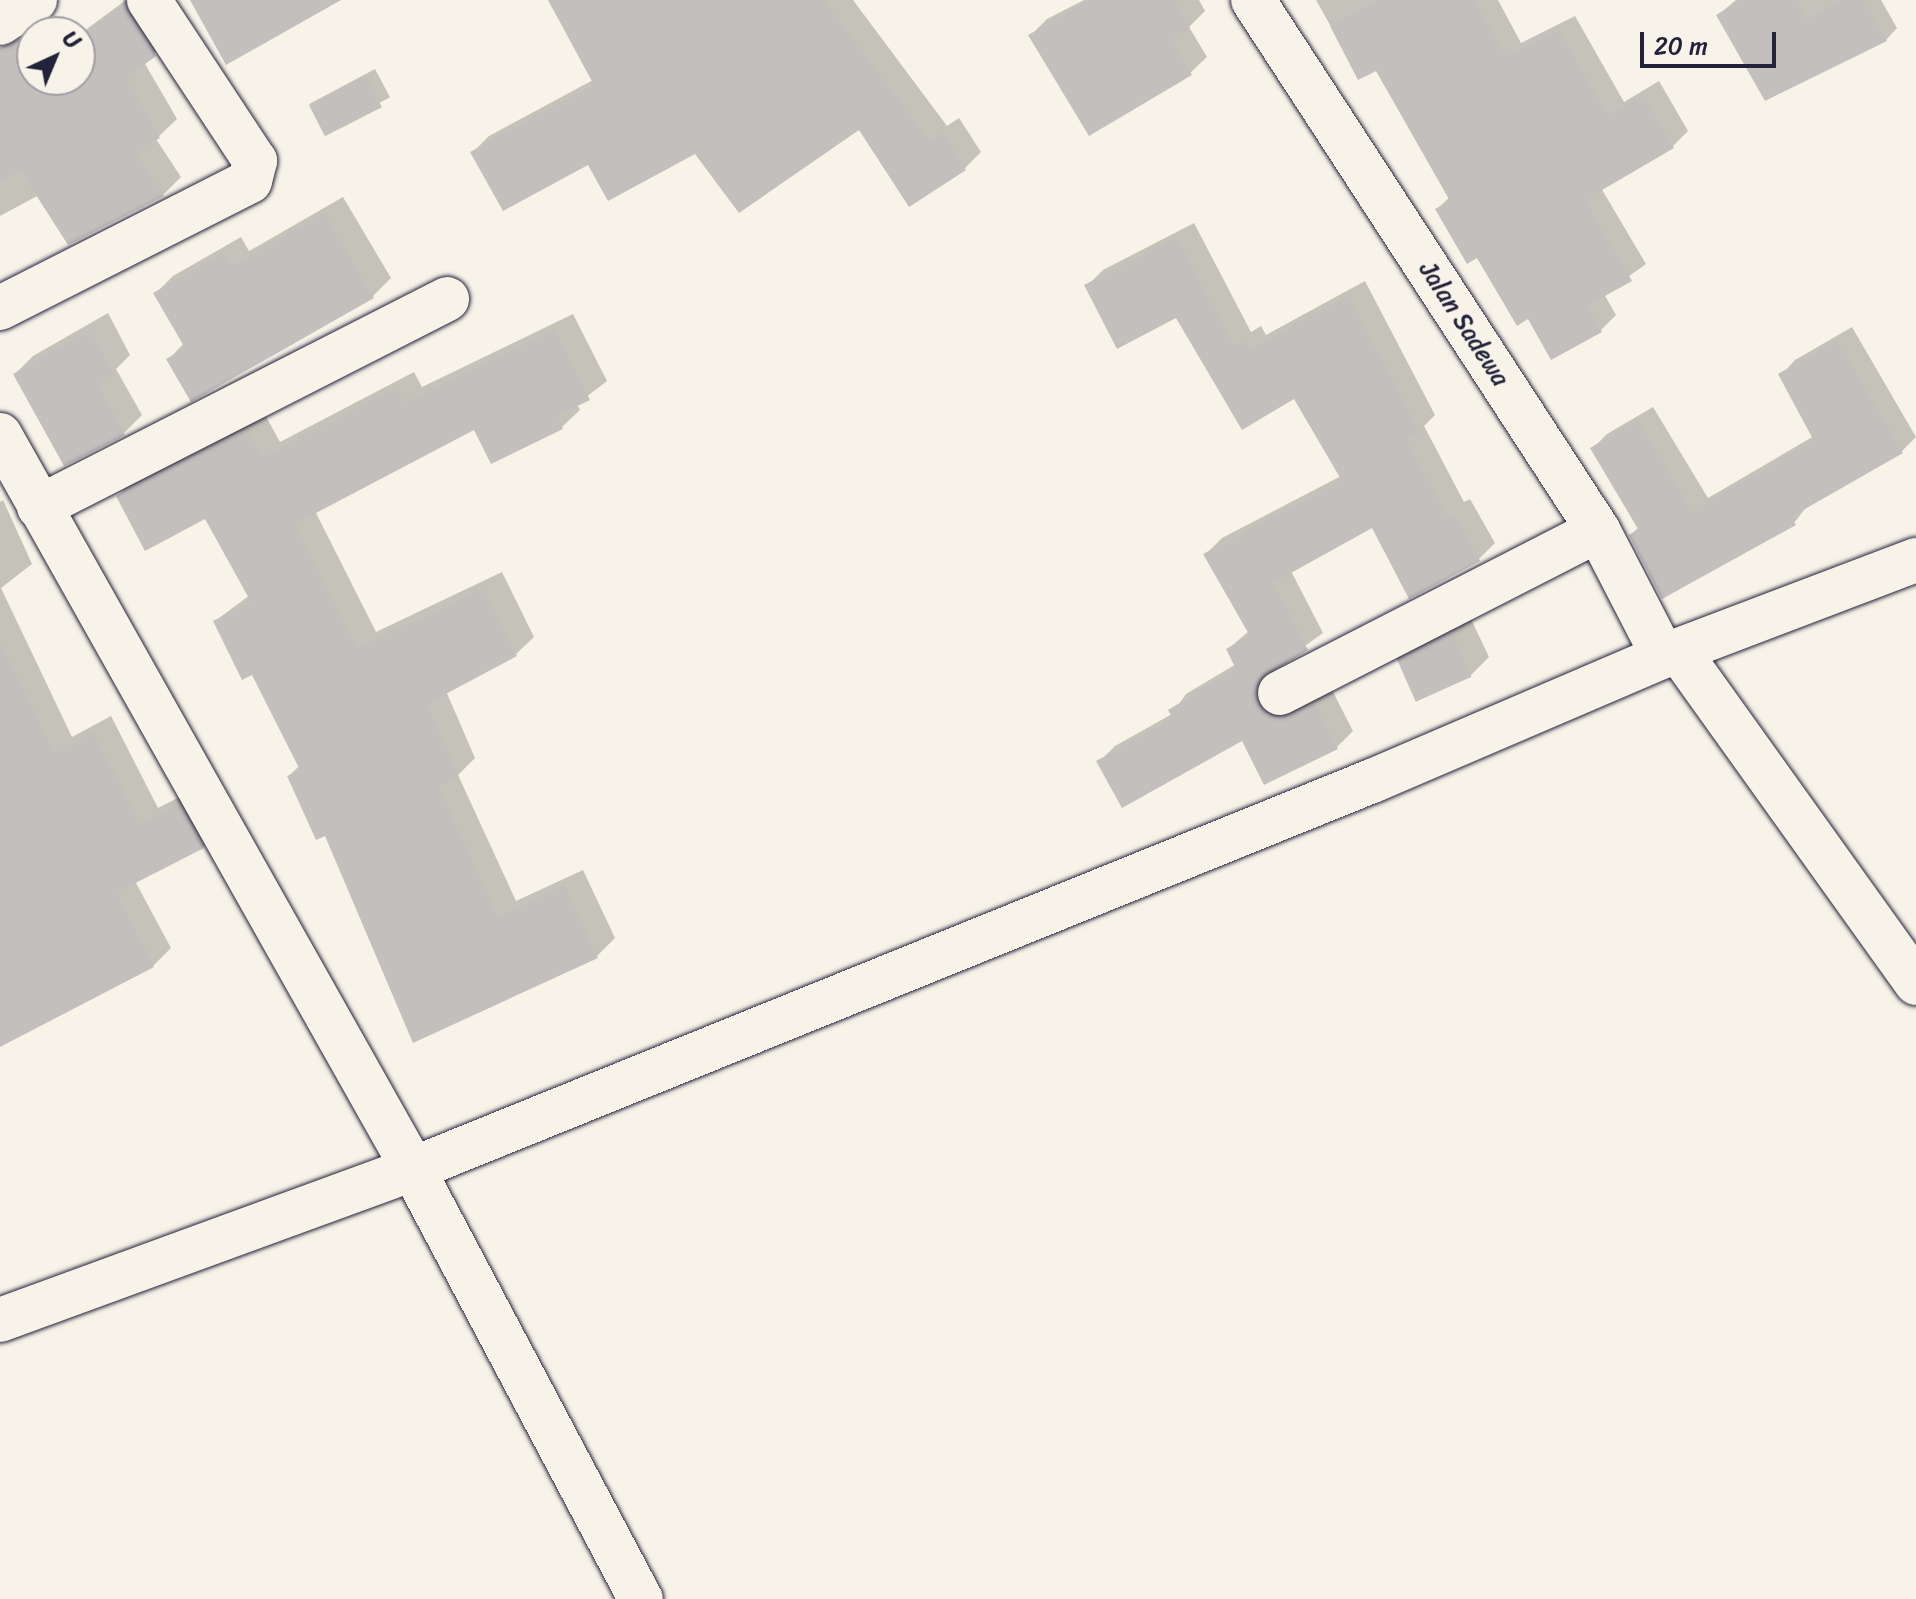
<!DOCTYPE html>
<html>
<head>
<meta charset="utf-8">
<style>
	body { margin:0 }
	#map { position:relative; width:1916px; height:1599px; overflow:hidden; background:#f7f3e8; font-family:Sriracha,sans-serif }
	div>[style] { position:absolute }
	.shadow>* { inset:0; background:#0003; transform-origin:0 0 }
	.building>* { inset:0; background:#c2bfbd; transform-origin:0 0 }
	.roads { filter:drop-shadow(0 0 2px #22223b) drop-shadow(0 0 2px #22223b) }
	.street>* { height:44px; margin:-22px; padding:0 22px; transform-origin:22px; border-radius:22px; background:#f7f3e8 }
	.secondary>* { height:44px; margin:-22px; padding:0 22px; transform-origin:22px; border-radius:22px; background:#f7f3e8 }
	span { translate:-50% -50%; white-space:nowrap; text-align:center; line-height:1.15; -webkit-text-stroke:7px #f7f3e8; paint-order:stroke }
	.street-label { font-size:24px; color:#22223b }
	.north { position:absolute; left:16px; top:16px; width:80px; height:80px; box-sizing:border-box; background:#f7f3e8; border:2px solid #a29fa3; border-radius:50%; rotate:44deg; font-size:22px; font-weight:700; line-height:32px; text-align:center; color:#22223b }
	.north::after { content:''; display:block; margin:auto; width:28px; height:36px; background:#22223b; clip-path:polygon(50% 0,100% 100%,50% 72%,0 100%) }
	.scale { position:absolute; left:1640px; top:32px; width:136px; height:36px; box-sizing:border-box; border:4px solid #22223b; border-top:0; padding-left:10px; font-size:24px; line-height:28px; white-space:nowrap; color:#22223b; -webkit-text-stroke:6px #f7f3e8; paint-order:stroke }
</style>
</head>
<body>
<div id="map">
	<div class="shadow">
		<div style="clip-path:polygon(126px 0,150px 0,172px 37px,144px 62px,177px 119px,156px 139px,181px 177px,163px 195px,39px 195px,0 216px,0 66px,32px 44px,32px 80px,80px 80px,80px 34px)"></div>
		<div style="clip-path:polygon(548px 0,853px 0,947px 126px,959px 118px,981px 152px,965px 168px,859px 127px,589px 162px,473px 152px,489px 136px,593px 80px)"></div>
		<div style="clip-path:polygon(1084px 0,1199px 0,1205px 11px,1189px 27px,1207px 57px,1190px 73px,1031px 35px,1047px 19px)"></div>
		<div style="clip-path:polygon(1316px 0,1498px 0,1521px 43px,1575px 16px,1624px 102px,1659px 81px,1688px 131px,1673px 146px,1601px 188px,1646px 264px,1604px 294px,1616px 315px,1601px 330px,1528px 317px,1437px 209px,1450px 197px,1377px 68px,1359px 77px)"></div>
		<div style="clip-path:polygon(1736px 0,1881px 0,1897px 28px,1886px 40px,1718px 15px)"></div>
		<div style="left:375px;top:69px;width:32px;height:74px;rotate:62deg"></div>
		<div style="clip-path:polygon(343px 197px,391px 278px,373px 296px,191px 399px,169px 359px,184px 343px,155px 294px,173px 276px,241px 237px,249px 251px)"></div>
		<div style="clip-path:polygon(1194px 223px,1251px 332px,1261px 326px,1266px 335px,1365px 281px,1435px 415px,1424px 426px,1464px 502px,1470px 499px,1495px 543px,1479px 559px,1410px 596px,1372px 526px,1291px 571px,1323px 633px,1274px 668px,1273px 687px,1331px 688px,1353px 731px,1337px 747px,1243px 738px,1099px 762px,1115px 746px,1172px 714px,1186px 694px,1236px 664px,1228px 649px,1249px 631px,1206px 554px,1222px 538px,1341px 476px,1295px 396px,1177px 316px,1087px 286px,1103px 270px)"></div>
		<div style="clip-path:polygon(108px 313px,130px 355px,116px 369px,142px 415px,124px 433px,64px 464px,15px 374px,33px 356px)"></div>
		<div style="clip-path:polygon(573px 314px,607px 381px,577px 404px,580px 410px,562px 427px,475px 428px,315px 511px,376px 632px,502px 572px,534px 637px,516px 654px,446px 691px,475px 758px,458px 775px,516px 901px,583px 870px,615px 938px,597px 956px,414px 1041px,326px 834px,289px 776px,300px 765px,253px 672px,215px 621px,250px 595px,206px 516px,118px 496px,136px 478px,264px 413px,280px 442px,414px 372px,422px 387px)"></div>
		<div style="clip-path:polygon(1852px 327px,1916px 437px,1901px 452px,1807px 506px,1794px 523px,1631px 535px,1639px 527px,1593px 448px,1607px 434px,1653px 407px,1708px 498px,1814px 436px,1781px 375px,1795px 360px)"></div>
		<div style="clip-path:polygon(3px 500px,32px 564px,1px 588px,72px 737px,111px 716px,158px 808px,197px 788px,220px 829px,203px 847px,135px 881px,171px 948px,153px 966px,0 1045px,0 502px)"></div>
		<div style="clip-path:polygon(1470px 617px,1489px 657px,1471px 675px,1419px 700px,1400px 661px,1418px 643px)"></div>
	</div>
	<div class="building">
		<div style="clip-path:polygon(190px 0,341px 0,226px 65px)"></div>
		<div style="clip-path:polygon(548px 0,824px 0,930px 141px,943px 133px,966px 170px,909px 207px,859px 130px,739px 213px,695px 154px,608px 201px,588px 165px,503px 211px,470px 152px,594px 85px)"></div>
		<div style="clip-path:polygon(1091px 0,1174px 0,1190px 28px,1171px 39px,1192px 75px,1089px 136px,1028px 35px)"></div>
		<div style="clip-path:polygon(1379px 0,1475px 0,1506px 57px,1559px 30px,1608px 116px,1643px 95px,1674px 148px,1585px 200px,1632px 281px,1587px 306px,1602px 332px,1551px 360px,1528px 319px,1517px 326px,1477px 258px,1467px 264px,1435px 209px,1450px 201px,1376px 71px,1358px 80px,1330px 26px)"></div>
		<div style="clip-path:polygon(1741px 0,1796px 0,1807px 20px,1841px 0,1863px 0,1887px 41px,1765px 101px,1716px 15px)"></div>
		<div style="clip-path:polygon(125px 4px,156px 56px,126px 78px,160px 138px,136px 153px,164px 196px,68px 245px,20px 170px,0 184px,0 48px,24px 37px,32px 48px,32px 80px,80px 80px,80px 36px)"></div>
		<div style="left:366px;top:76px;width:35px;height:64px;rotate:63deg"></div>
		<div style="clip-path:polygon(324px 213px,374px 298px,191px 402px,166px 359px,185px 348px,153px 293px,223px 253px,231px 267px)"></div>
		<div style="clip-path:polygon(1177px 238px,1234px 346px,1244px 341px,1249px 350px,1348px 296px,1420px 433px,1407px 440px,1447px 517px,1454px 513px,1480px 561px,1409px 599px,1372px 528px,1273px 583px,1308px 650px,1260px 679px,1257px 704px,1280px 718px,1315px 703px,1338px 749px,1264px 785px,1242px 741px,1122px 808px,1096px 761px,1173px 719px,1168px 710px,1236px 669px,1226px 649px,1250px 636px,1203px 554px,1342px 481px,1294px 399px,1242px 430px,1176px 318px,1117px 349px,1084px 285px)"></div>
		<div style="clip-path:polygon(89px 330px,114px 374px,97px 383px,125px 435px,64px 466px,13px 374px)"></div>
		<div style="clip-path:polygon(555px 330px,590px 400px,557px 416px,563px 429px,491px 464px,474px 430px,295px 524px,357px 648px,483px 589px,517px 656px,427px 704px,459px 777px,438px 786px,498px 917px,565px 886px,598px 958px,413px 1043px,325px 836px,316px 840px,287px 776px,300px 770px,252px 675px,242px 680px,213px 621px,251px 602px,205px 519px,145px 551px,116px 496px,246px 430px,262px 458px,396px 388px,404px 403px)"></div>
		<div style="clip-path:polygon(1837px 340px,1903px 453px,1791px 517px,1796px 525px,1662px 599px,1629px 535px,1638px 529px,1590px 448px,1638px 420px,1692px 511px,1814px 441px,1778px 374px)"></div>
		<div style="left:1452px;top:633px;width:48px;height:61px;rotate:66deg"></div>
		<div style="clip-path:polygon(0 641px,54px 753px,94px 733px,140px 824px,179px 804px,204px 848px,116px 893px,154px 967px,0 1047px)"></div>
	</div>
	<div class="roads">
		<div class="street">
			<div style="left:1253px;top:0;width:632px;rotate:56.94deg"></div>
			<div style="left:1598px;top:530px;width:142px;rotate:62.7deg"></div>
			<div style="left:0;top:308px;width:280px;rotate:-26.9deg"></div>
			<div style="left:250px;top:181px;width:21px;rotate:-76deg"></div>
			<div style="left:255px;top:161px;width:193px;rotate:-123.4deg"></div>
			<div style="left:0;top:435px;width:842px;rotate:60.63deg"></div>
			<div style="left:413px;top:1169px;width:487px;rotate:62.1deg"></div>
			<div style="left:39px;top:507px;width:458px;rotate:-27deg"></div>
			<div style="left:1680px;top:653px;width:406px;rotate:54.4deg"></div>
			<div style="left:1280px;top:693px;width:357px;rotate:-27.1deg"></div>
			<div style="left:0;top:1320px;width:440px;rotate:-20.1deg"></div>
			<div style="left:413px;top:1169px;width:1035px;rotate:-22.03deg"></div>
			<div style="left:1372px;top:781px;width:317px;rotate:-23.2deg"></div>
			<div style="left:1663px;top:656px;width:271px;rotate:-20.8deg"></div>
		</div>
		<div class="secondary">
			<div style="left:0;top:23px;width:42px;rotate:-33.3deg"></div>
		</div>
	</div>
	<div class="street-label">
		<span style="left:1464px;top:324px;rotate:57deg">Jalan Sadewa</span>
	</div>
	<div class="north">U</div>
	<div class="scale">20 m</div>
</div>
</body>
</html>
